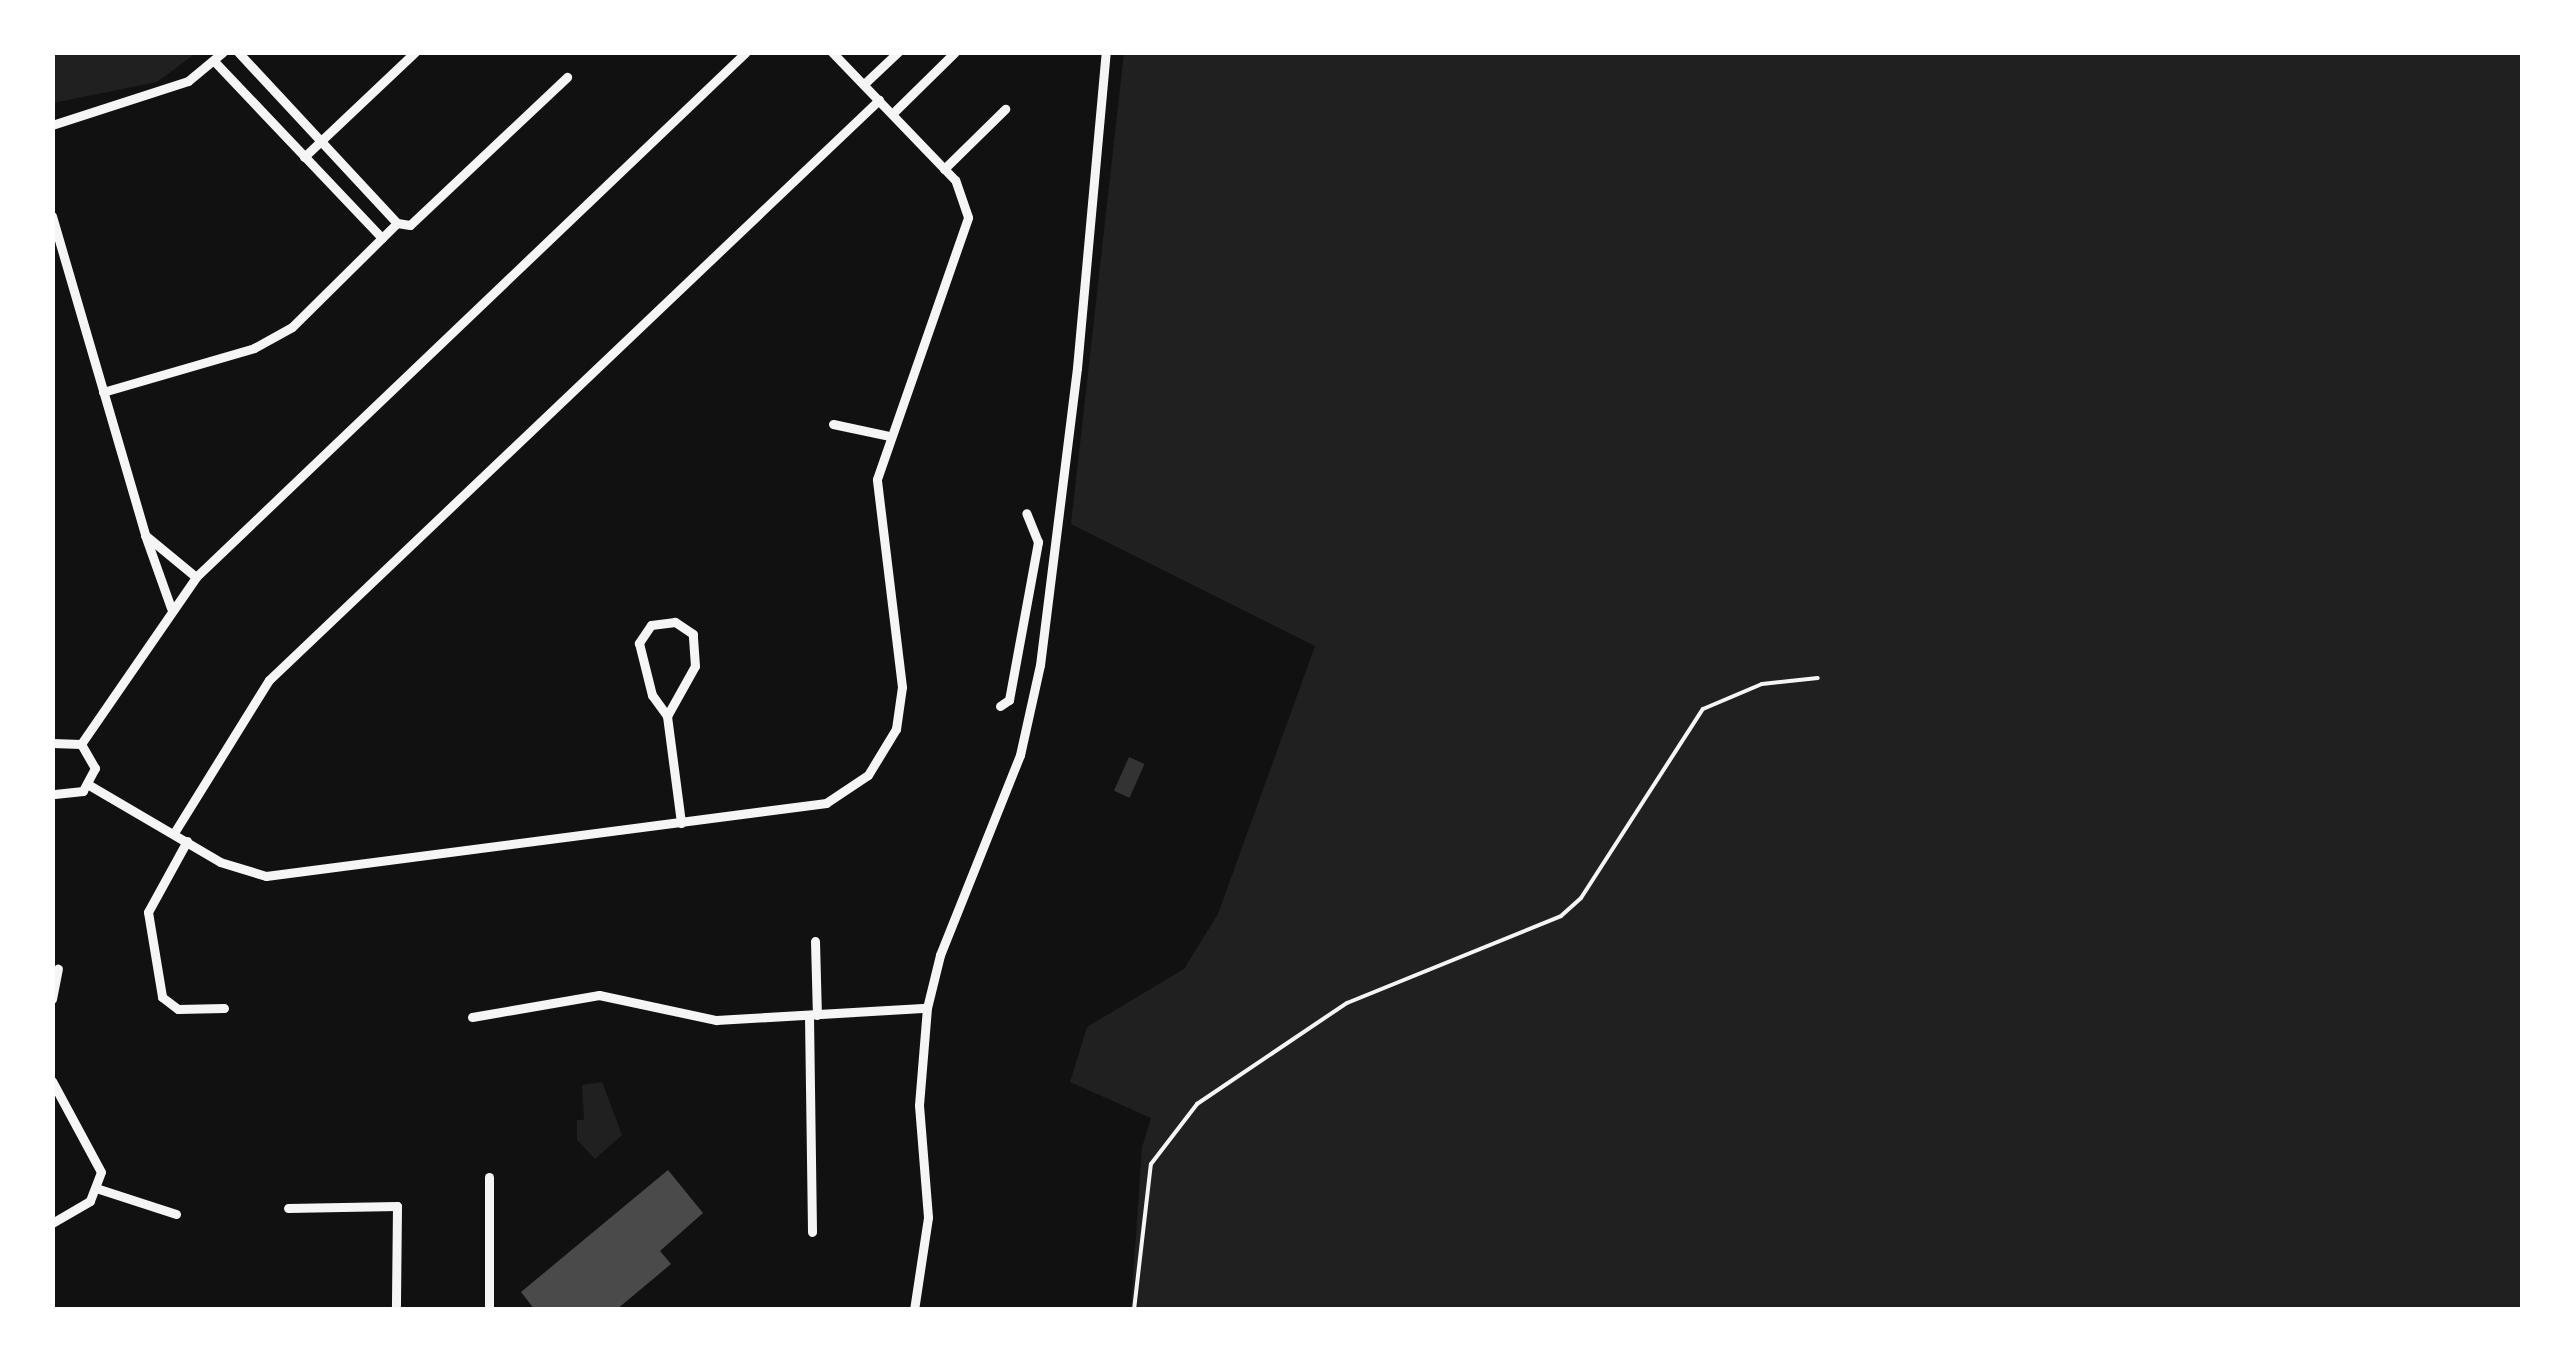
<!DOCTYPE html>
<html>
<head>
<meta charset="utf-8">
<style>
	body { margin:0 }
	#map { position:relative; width:2575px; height:1362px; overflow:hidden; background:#111; font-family:"Noto Sans",sans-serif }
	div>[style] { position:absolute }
	.green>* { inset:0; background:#202020 }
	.water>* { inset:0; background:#333; transform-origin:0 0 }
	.building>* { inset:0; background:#4a4a4a }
	.path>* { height:4px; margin:-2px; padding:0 2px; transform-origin:2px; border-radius:2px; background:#f5f5f5 }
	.minor>* { height:9px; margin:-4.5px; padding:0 4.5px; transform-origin:4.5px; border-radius:4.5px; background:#f5f5f5 }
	span { translate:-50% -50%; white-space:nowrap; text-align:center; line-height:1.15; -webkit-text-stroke:8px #fff; paint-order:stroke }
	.frame { position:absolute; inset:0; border:55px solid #fff; pointer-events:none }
</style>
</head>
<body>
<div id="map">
	<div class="green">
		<div style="clip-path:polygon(53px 52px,196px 52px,196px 53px,157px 82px,53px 103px)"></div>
		<div style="clip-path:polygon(1124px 53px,2522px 53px,2522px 1309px,1131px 1309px,1142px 1147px,1151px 1118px,1070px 1082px,1087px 1027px,1184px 969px,1218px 914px,1315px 646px,1071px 524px)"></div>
		<div style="clip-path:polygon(602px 1082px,622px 1135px,595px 1159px,577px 1140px,577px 1120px,584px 1120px,582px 1085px)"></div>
	</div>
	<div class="water">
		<div style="left:1129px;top:757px;width:17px;height:37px;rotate:24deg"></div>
	</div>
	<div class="building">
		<div style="clip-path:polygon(668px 1170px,703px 1213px,660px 1251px,671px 1264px,616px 1310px,535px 1310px,521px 1292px)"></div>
	</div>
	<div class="path">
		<div style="left:1134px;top:1310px;width:147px;rotate:-83.4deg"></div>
		<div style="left:1151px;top:1164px;width:76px;rotate:-52.5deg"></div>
		<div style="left:1197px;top:1104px;width:181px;rotate:-34deg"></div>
		<div style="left:1347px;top:1003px;width:231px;rotate:-22.1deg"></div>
		<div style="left:1561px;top:916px;width:27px;rotate:-42deg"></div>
		<div style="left:1581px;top:898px;width:225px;rotate:-57.2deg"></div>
		<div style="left:1703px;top:709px;width:64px;rotate:-23deg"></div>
		<div style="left:1762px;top:684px;width:56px;rotate:-6.1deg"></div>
	</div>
	<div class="minor">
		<div style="left:238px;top:52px;width:233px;rotate:47.1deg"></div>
		<div style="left:214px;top:61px;width:244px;rotate:46.5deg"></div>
		<div style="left:864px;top:84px;width:47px;rotate:-43.3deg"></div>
		<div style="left:892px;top:114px;width:88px;rotate:-44.5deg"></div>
		<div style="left:52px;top:125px;width:143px;rotate:-17.9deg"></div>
		<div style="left:188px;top:81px;width:45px;rotate:-39.6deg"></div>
		<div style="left:304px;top:157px;width:153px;rotate:-43.4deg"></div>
		<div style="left:944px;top:169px;width:86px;rotate:-44.5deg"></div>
		<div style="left:52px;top:216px;width:332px;rotate:73.7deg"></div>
		<div style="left:397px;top:223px;width:13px;rotate:9deg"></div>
		<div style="left:410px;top:225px;width:216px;rotate:-43.3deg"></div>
		<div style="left:103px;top:392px;width:157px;rotate:-16.2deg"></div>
		<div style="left:254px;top:348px;width:43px;rotate:-28.9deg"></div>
		<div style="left:292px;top:327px;width:148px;rotate:-44.7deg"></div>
		<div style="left:833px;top:424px;width:57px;rotate:12.1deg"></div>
		<div style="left:171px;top:608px;width:77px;rotate:-109.6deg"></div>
		<div style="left:145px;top:535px;width:66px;rotate:39.5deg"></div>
		<div style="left:1000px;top:706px;width:11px;rotate:-34deg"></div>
		<div style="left:1009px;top:700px;width:161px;rotate:-79.6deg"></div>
		<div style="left:1038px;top:542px;width:31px;rotate:-112deg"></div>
		<div style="left:667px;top:716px;width:57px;rotate:-60.8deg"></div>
		<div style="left:695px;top:666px;width:32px;rotate:-94deg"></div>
		<div style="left:693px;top:634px;width:22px;rotate:-146deg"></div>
		<div style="left:675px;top:622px;width:24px;rotate:173deg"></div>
		<div style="left:651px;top:625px;width:22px;rotate:124deg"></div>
		<div style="left:639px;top:643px;width:54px;rotate:76deg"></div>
		<div style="left:652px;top:695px;width:26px;rotate:54deg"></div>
		<div style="left:667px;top:716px;width:108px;rotate:82.5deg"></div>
		<div style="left:52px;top:743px;width:29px;rotate:2deg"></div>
		<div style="left:81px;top:744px;width:28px;rotate:60deg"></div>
		<div style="left:95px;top:768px;width:26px;rotate:118deg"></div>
		<div style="left:83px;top:791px;width:31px;rotate:174deg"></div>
		<div style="left:81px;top:744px;width:203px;rotate:-55.4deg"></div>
		<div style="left:196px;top:577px;width:760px;rotate:-43.67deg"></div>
		<div style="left:89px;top:785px;width:152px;rotate:30.4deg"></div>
		<div style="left:220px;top:862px;width:48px;rotate:16.9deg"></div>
		<div style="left:266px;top:876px;width:565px;rotate:-7.43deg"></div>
		<div style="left:826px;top:803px;width:50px;rotate:-33.7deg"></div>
		<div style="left:868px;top:775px;width:54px;rotate:-58.7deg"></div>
		<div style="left:896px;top:729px;width:42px;rotate:-81.9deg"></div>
		<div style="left:902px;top:687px;width:209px;rotate:-96.9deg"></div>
		<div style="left:877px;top:479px;width:277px;rotate:-70.8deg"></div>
		<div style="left:968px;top:217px;width:39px;rotate:-109deg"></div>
		<div style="left:955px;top:180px;width:178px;rotate:-133.9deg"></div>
		<div style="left:174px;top:833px;width:180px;rotate:-58.2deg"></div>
		<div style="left:269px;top:680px;width:842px;rotate:-43.56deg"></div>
		<div style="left:187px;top:841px;width:81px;rotate:118.8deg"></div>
		<div style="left:148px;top:912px;width:86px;rotate:80.6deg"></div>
		<div style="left:162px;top:997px;width:20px;rotate:37deg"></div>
		<div style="left:178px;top:1009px;width:46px;rotate:-1.2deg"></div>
		<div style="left:815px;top:941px;width:74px;rotate:88.5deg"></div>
		<div style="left:52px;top:999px;width:31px;rotate:-79deg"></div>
		<div style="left:809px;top:1016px;width:216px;rotate:89.2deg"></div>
		<div style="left:472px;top:1017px;width:129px;rotate:-9.8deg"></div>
		<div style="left:599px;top:995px;width:120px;rotate:12.1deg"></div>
		<div style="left:716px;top:1020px;width:211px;rotate:-3.3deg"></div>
		<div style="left:52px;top:1081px;width:103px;rotate:61.7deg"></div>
		<div style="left:101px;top:1172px;width:31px;rotate:111deg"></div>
		<div style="left:90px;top:1201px;width:44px;rotate:149.9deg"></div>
		<div style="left:99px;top:1189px;width:81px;rotate:18deg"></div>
		<div style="left:288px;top:1208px;width:109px;rotate:-1.1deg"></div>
		<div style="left:397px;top:1206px;width:104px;rotate:90.6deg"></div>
		<div style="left:489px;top:1310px;width:133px;rotate:-90deg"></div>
		<div style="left:914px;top:1310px;width:94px;rotate:-81.4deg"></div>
		<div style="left:928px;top:1217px;width:112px;rotate:-94.6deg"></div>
		<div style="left:919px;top:1105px;width:97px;rotate:-85.3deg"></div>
		<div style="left:927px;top:1008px;width:55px;rotate:-76.2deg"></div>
		<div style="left:940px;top:955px;width:215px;rotate:-68.2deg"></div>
		<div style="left:1020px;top:755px;width:92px;rotate:-77.5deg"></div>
		<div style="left:1040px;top:665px;width:299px;rotate:-82.9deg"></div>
		<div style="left:1077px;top:368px;width:317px;rotate:-84.8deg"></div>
	</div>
	<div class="frame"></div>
</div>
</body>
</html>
